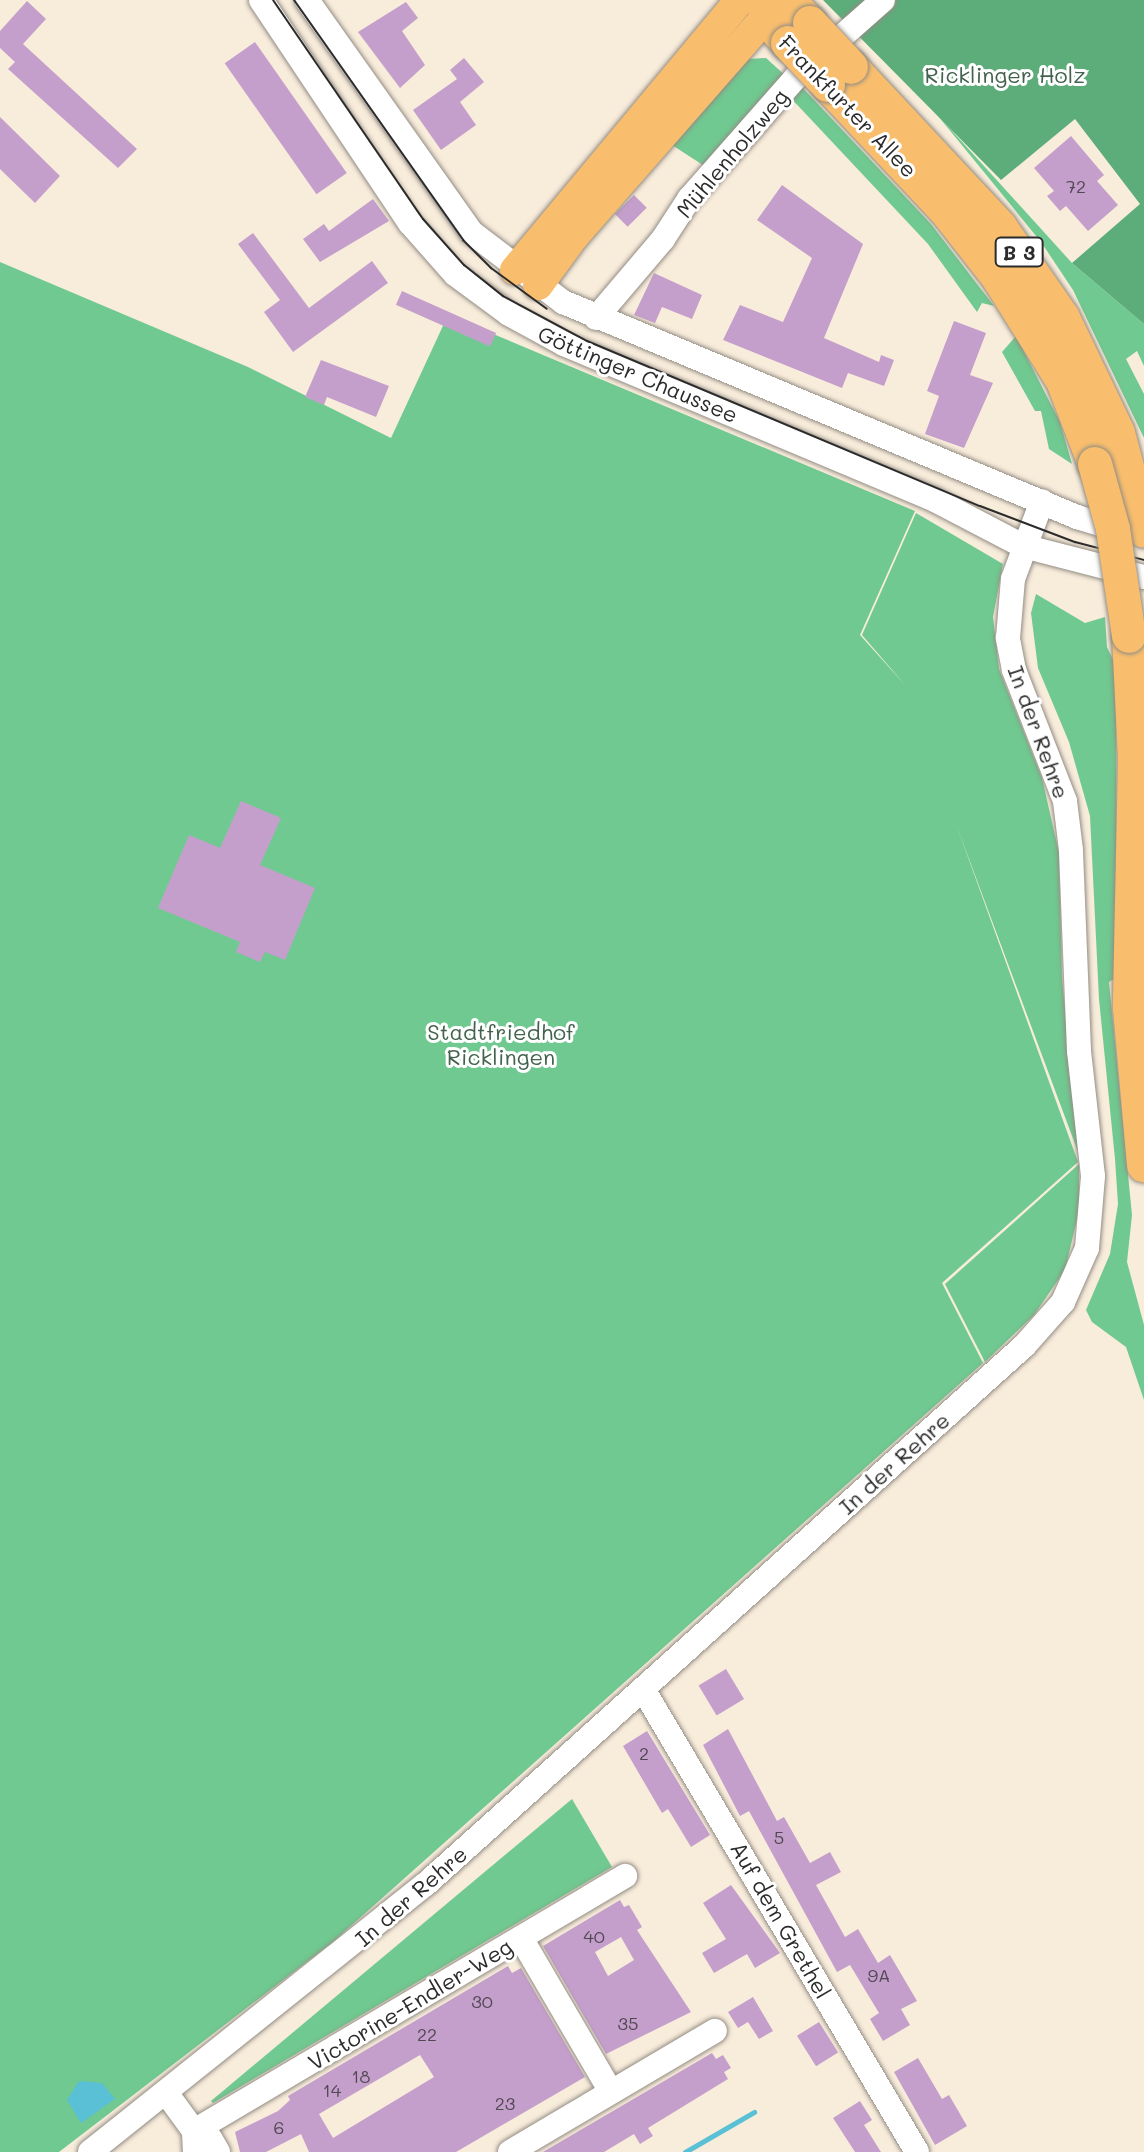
<!DOCTYPE html>
<html>
<head>
<meta charset="utf-8">
<style>
	body { margin:0 }
	#map { position:relative; width:1144px; height:2152px; overflow:hidden; background:#f8ecdb; font-family:Mali,sans-serif }
	div>[style] { position:absolute }
	.green>* { inset:0; background:#70c990 }
	.forest>* { inset:0; background:#5cad7a }
	.water>* { inset:0; background:#59c0d6 }
	.stream>* { height:5px; margin:-2.5px; padding:0 2.5px; transform-origin:2.5px; border-radius:2.5px; background:#59c0d6 }
	.building>* { inset:0; background:#c59fcc; transform-origin:0 0 }
	.roads { filter:drop-shadow(0 0 2px #928c83) drop-shadow(0 0 2px #928c83) }
	.minor>* { height:24px; margin:-12px; padding:0 12px; transform-origin:12px; border-radius:12px; background:#fff }
	.major>* { height:30px; margin:-15px; padding:0 15px; transform-origin:15px; border-radius:15px; background:#f9be6d }
	.highway>* { height:34px; margin:-17px; padding:0 17px; transform-origin:17px; border-radius:17px; background:#f9be6d }
	.tram>* { height:2px; margin:-1px; padding:0 1px; transform-origin:1px; border-radius:1px; background:#2b2b2b }
	.bridges { filter:drop-shadow(0 0 2px #928c83) drop-shadow(0 0 2px #928c83) }
	.highway-bridge>* { height:34px; margin:-17px; padding:0 17px; transform-origin:17px; border-radius:17px; background:#f9be6d }
	span { translate:-50% -50%; white-space:nowrap; text-align:center; line-height:1.15; -webkit-text-stroke:6px #fff; paint-order:stroke }
	.number-label { font-size:18px; color:#524853 }
	.number-label span { -webkit-text-stroke-width:0 }
	.shield-label span { padding:2px 6px; background:#fff; border:2px solid; border-radius:6px; -webkit-text-stroke-width:0 }
	.shield-label { font-size:20px; color:#2b2b2b; font-weight:700 }
	.park-label { font-size:22px; color:#43624e }
	.street-label { font-size:22px; color:#2b2b2b }
</style>
</head>
<body>
<div id="map">
	<div class="green">
		<div style="clip-path:polygon(766px 58px,787px 77px,709px 169px,672px 145px,749px 59px)"></div>
		<div style="clip-path:polygon(799px 84px,931px 224px,994px 306px,982px 303px,977px 312px,928px 244px,788px 95px)"></div>
		<div style="clip-path:polygon(934px 111px,1072px 263px,1144px 324px,1144px 366px,1137px 351px,1126px 359px,1144px 394px,1144px 438px,1073px 290px,1041px 242px)"></div>
		<div style="clip-path:polygon(0 262px,248px 367px,391px 438px,448px 315px,915px 511px,860px 635px,906px 686px,862px 635px,916px 513px,1003px 564px,993px 617px,999px 669px,1042px 778px,1059px 853px,1062px 978px,1078px 1152px,956px 824px,1078px 1162px,942px 1283px,983px 1363px,334px 1941px,59px 2152px,0 2152px)"></div>
		<div style="clip-path:polygon(1016px 336px,1060px 422px,1072px 464px,1049px 449px,1041px 411px,1035px 411px,1002px 352px)"></div>
		<div style="clip-path:polygon(1036px 594px,1085px 623px,1105px 617px,1107px 647px,1116px 666px,1117px 977px,1109px 982px,1132px 1215px,1127px 1262px,1144px 1325px,1144px 1400px,1126px 1347px,1092px 1322px,1086px 1310px,1110px 1254px,1118px 1204px,1115px 1159px,1099px 999px,1090px 816px,1069px 742px,1038px 668px,1031px 613px)"></div>
		<div style="clip-path:polygon(1079px 1164px,1079px 1211px,1065px 1270px,1034px 1315px,985px 1362px,945px 1284px)"></div>
		<div style="clip-path:polygon(572px 1799px,612px 1867px,213px 2103px,211px 2101px)"></div>
	</div>
	<div class="forest">
		<div style="clip-path:polygon(823px 0,1144px 0,1144px 324px,1072px 263px,1140px 204px,1075px 119px,1001px 180px)"></div>
	</div>
	<div class="water">
		<div style="clip-path:polygon(79px 2081px,102px 2083px,115px 2099px,81px 2123px,67px 2100px)"></div>
	</div>
	<div class="stream">
		<div style="left:685px;top:2152px;width:80px;rotate:-30.1deg"></div>
	</div>
	<div class="building">
		<div style="clip-path:polygon(27px 1px,46px 19px,23px 44px,137px 149px,118px 168px,8px 69px,15px 62px,0 48px,0 31px)"></div>
		<div style="clip-path:polygon(406px 2px,418px 18px,402px 31px,425px 65px,400px 88px,358px 32px)"></div>
		<div style="left:255px;top:42px;width:160px;height:37px;rotate:55deg"></div>
		<div style="clip-path:polygon(464px 58px,484px 82px,460px 102px,476px 125px,441px 150px,413px 110px,457px 79px,450px 70px)"></div>
		<div style="clip-path:polygon(0 117px,60px 176px,35px 203px,0 169px)"></div>
		<div style="clip-path:polygon(1071px 136px,1104px 175px,1097px 181px,1118px 205px,1088px 231px,1066px 206px,1060px 211px,1047px 196px,1054px 191px,1034px 168px)"></div>
		<div style="clip-path:polygon(782px 185px,863px 244px,824px 338px,879px 362px,881px 355px,894px 360px,884px 386px,848px 373px,842px 388px,723px 340px,740px 305px,783px 322px,812px 258px,757px 220px)"></div>
		<div style="left:634px;top:195px;width:18px;height:27px;rotate:45deg"></div>
		<div style="clip-path:polygon(373px 199px,389px 221px,320px 262px,303px 239px,324px 224px,329px 231px)"></div>
		<div style="clip-path:polygon(253px 233px,309px 308px,372px 261px,388px 283px,293px 352px,264px 312px,280px 300px,238px 244px)"></div>
		<div style="clip-path:polygon(654px 273px,702px 295px,692px 319px,662px 307px,655px 323px,634px 315px)"></div>
		<div style="left:402px;top:291px;width:103px;height:15px;rotate:24deg"></div>
		<div style="clip-path:polygon(954px 321px,986px 333px,970px 375px,993px 383px,964px 448px,925px 434px,939px 396px,927px 391px)"></div>
		<div style="clip-path:polygon(321px 360px,389px 386px,376px 417px,327px 397px,324px 405px,305px 397px)"></div>
		<div style="clip-path:polygon(241px 801px,281px 818px,260px 865px,315px 888px,285px 960px,265px 952px,260px 962px,236px 952px,240px 942px,158px 908px,189px 835px,220px 848px)"></div>
		<div style="left:726px;top:1669px;width:35px;height:32px;rotate:59deg"></div>
		<div style="clip-path:polygon(728px 1729px,777px 1821px,784px 1817px,810px 1863px,830px 1852px,841px 1872px,816px 1885px,845px 1937px,858px 1929px,878px 1963px,890px 1955px,917px 2001px,901px 2009px,910px 2025px,883px 2041px,870px 2019px,879px 2013px,850px 1965px,837px 1972px,749px 1811px,740px 1816px,703px 1745px)"></div>
		<div style="clip-path:polygon(647px 1731px,710px 1835px,691px 1847px,668px 1809px,662px 1813px,623px 1746px)"></div>
		<div style="clip-path:polygon(731px 1885px,780px 1953px,755px 1968px,747px 1954px,714px 1973px,702px 1953px,726px 1939px,703px 1903px)"></div>
		<div style="clip-path:polygon(evenodd,620px 1900px,624px 1907px,629px 1905px,642px 1927px,637px 1930px,691px 2012px,606px 2054px,543px 1946px,620px 1900px,621px 1937px,634px 1960px,608px 1976px,595px 1952px,621px 1937px)"></div>
		<div style="clip-path:polygon(evenodd,508px 1966px,512px 1973px,521px 1968px,585px 2077px,456px 2152px,309px 2152px,301px 2134px,266px 2152px,240px 2152px,235px 2132px,278px 2111px,290px 2100px,288px 2096px,508px 1966px,420px 2055px,434px 2077px,333px 2138px,319px 2114px,420px 2055px)"></div>
		<div style="clip-path:polygon(753px 1997px,773px 2031px,759px 2039px,748px 2022px,738px 2028px,728px 2012px)"></div>
		<div style="left:819px;top:2022px;width:36px;height:26px;rotate:58deg"></div>
		<div style="clip-path:polygon(712px 2053px,716px 2059px,723px 2055px,731px 2068px,724px 2072px,728px 2079px,648px 2128px,653px 2136px,640px 2144px,634px 2134px,604px 2152px,543px 2152px)"></div>
		<div style="clip-path:polygon(918px 2058px,942px 2099px,949px 2095px,967px 2126px,935px 2145px,894px 2072px)"></div>
		<div style="clip-path:polygon(860px 2101px,872px 2120px,864px 2125px,881px 2152px,855px 2152px,833px 2118px)"></div>
	</div>
	<div class="roads">
		<div class="minor">
			<div style="left:261px;top:0;width:268px;rotate:56.3deg"></div>
			<div style="left:410px;top:223px;width:68px;rotate:48.6deg"></div>
			<div style="left:455px;top:274px;width:67px;rotate:36.5deg"></div>
			<div style="left:509px;top:314px;width:63px;rotate:28.6deg"></div>
			<div style="left:564px;top:344px;width:402px;rotate:22.8deg"></div>
			<div style="left:935px;top:500px;width:99px;rotate:27.6deg"></div>
			<div style="left:1023px;top:546px;width:125px;rotate:14.4deg"></div>
			<div style="left:307px;top:0;width:284px;rotate:54.7deg"></div>
			<div style="left:471px;top:232px;width:116px;rotate:37.3deg"></div>
			<div style="left:563px;top:302px;width:557px;rotate:22.7deg"></div>
			<div style="left:1077px;top:517px;width:48px;rotate:16.9deg"></div>
			<div style="left:596px;top:318px;width:104px;rotate:-49.7deg"></div>
			<div style="left:663px;top:239px;width:48px;rotate:-57deg"></div>
			<div style="left:689px;top:199px;width:162px;rotate:-48.7deg"></div>
			<div style="left:796px;top:77px;width:116px;rotate:-41.5deg"></div>
			<div style="left:643px;top:1689px;width:538px;rotate:59.38deg"></div>
			<div style="left:521px;top:1938px;width:178px;rotate:59.7deg"></div>
			<div style="left:167px;top:2094px;width:46px;rotate:53.9deg"></div>
			<div style="left:194px;top:2131px;width:501px;rotate:-30.61deg"></div>
			<div style="left:90px;top:2152px;width:430px;rotate:-38.6deg"></div>
			<div style="left:426px;top:1884px;width:804px;rotate:-41.98deg"></div>
			<div style="left:1024px;top:1346px;width:59px;rotate:-48.4deg"></div>
			<div style="left:1063px;top:1302px;width:59px;rotate:-66deg"></div>
			<div style="left:1087px;top:1248px;width:72px;rotate:-85.2deg"></div>
			<div style="left:1093px;top:1176px;width:126px;rotate:-96.4deg"></div>
			<div style="left:1079px;top:1051px;width:201px;rotate:-92.3deg"></div>
			<div style="left:1071px;top:850px;width:49px;rotate:-97deg"></div>
			<div style="left:1065px;top:801px;width:141px;rotate:-111.3deg"></div>
			<div style="left:1014px;top:670px;width:33px;rotate:-101deg"></div>
			<div style="left:1008px;top:638px;width:59px;rotate:-85.2deg"></div>
			<div style="left:1013px;top:579px;width:83px;rotate:-69.6deg"></div>
			<div style="left:195px;top:2152px;width:21px;rotate:-93deg"></div>
			<div style="left:194px;top:2131px;width:17px;rotate:24deg"></div>
			<div style="left:210px;top:2138px;width:16px;rotate:60deg"></div>
			<div style="left:510px;top:2152px;width:238px;rotate:-30.6deg"></div>
		</div>
		<div class="major">
			<div style="left:515px;top:270px;width:351px;rotate:-50.2deg"></div>
			<div style="left:538px;top:285px;width:61px;rotate:-53.7deg"></div>
			<div style="left:574px;top:236px;width:290px;rotate:-48.8deg"></div>
			<div style="left:765px;top:18px;width:18px;rotate:-81deg"></div>
		</div>
		<div class="highway">
			<div style="left:788px;top:0;width:32px;rotate:46deg"></div>
			<div style="left:765px;top:18px;width:34px;rotate:47deg"></div>
			<div style="left:851px;top:67px;width:219px;rotate:47deg"></div>
			<div style="left:1000px;top:227px;width:111px;rotate:55.3deg"></div>
			<div style="left:1063px;top:318px;width:127px;rotate:64.4deg"></div>
			<div style="left:1118px;top:433px;width:101px;rotate:75.1deg"></div>
			<div style="left:828px;top:85px;width:175px;rotate:46.8deg"></div>
			<div style="left:948px;top:213px;width:81px;rotate:52deg"></div>
			<div style="left:998px;top:277px;width:123px;rotate:58deg"></div>
			<div style="left:1063px;top:381px;width:89px;rotate:68.9deg"></div>
			<div style="left:1129px;top:636px;width:123px;rotate:87.2deg"></div>
			<div style="left:1135px;top:759px;width:249px;rotate:91.2deg"></div>
			<div style="left:1130px;top:1008px;width:158px;rotate:84.9deg"></div>
		</div>
	</div>
	<div class="tram">
		<div style="left:273px;top:0;width:265px;rotate:55.6deg"></div>
		<div style="left:423px;top:219px;width:62px;rotate:48.3deg"></div>
		<div style="left:464px;top:265px;width:50px;rotate:38.5deg"></div>
		<div style="left:503px;top:296px;width:95px;rotate:28.2deg"></div>
		<div style="left:587px;top:341px;width:426px;rotate:22.8deg"></div>
		<div style="left:980px;top:506px;width:102px;rotate:20.8deg"></div>
		<div style="left:1075px;top:542px;width:71px;rotate:14.6deg"></div>
		<div style="left:294px;top:0;width:294px;rotate:54.8deg"></div>
		<div style="left:463px;top:240px;width:40px;rotate:45deg"></div>
		<div style="left:491px;top:268px;width:69px;rotate:36.2deg"></div>
	</div>
	<div class="bridges">
		<div class="highway-bridge">
			<div style="left:810px;top:23px;width:60px;rotate:47deg"></div>
			<div style="left:788px;top:43px;width:58px;rotate:46.4deg"></div>
			<div style="left:1095px;top:464px;width:67px;rotate:74.5deg"></div>
			<div style="left:1113px;top:529px;width:108px;rotate:81.5deg"></div>
		</div>
	</div>
	<div class="number-label">
		<span style="left:1076px;top:186px">72</span>
		<span style="left:644px;top:1753px">2</span>
		<span style="left:779px;top:1837px">5</span>
		<span style="left:594px;top:1936px">40</span>
		<span style="left:879px;top:1975px">9A</span>
		<span style="left:482px;top:2001px">30</span>
		<span style="left:628px;top:2023px">35</span>
		<span style="left:427px;top:2034px">22</span>
		<span style="left:361px;top:2076px">18</span>
		<span style="left:332px;top:2090px">14</span>
		<span style="left:505px;top:2103px">23</span>
		<span style="left:279px;top:2127px">6</span>
	</div>
	<div class="shield-label">
		<span style="left:1019px;top:252px">B 3</span>
	</div>
	<div class="park-label">
		<span style="left:1005px;top:75px">Ricklinger Holz</span>
		<span style="left:501px;top:1044px">Stadtfriedhof<br>Ricklingen</span>
	</div>
	<div class="street-label">
		<span style="left:848px;top:106px;rotate:46deg">Frankfurter Allee</span>
		<span style="left:732px;top:153px;rotate:-50deg">Mühlenholzweg</span>
		<span style="left:638px;top:374px;rotate:23deg">Göttinger Chaussee</span>
		<span style="left:1039px;top:732px;rotate:70deg">In der Rehre</span>
		<span style="left:894px;top:1463px;rotate:-42deg">In der Rehre</span>
		<span style="left:411px;top:1896px;rotate:-41deg">In der Rehre</span>
		<span style="left:781px;top:1920px;rotate:60deg">Auf dem Grethel</span>
		<span style="left:410px;top:2004px;rotate:-31deg">Victorine-Endler-Weg</span>
	</div>
</div>
</body>
</html>
